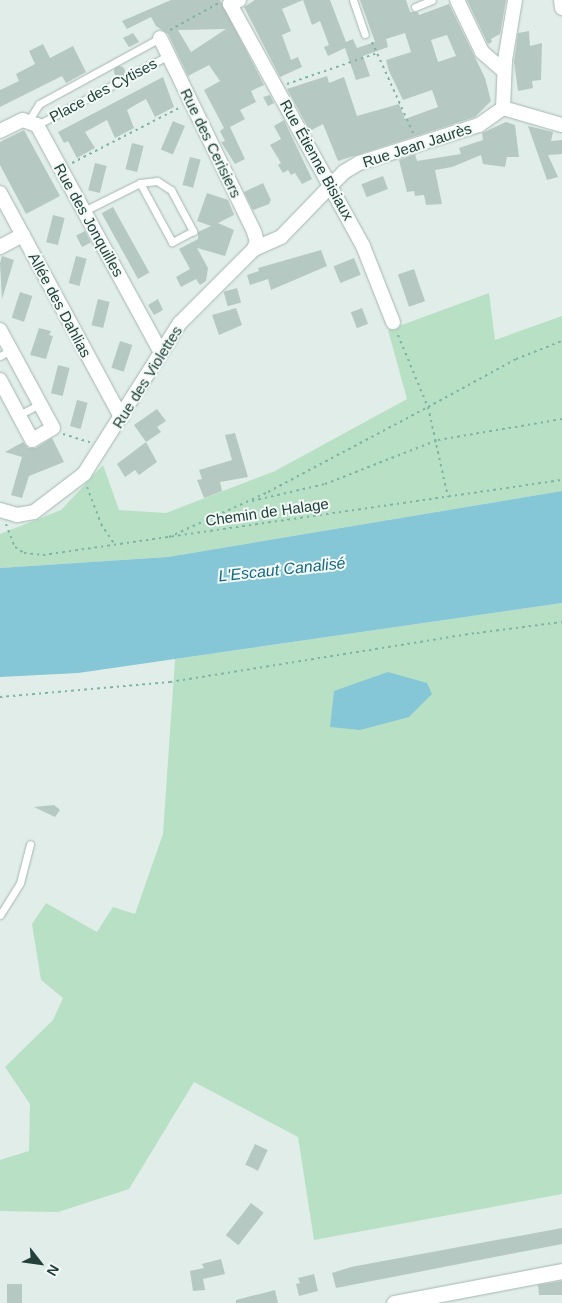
<!DOCTYPE html>
<html>
<head>
<meta charset="utf-8">
<style>
	body { margin:0 }
	#map { position:relative; width:562px; height:1303px; overflow:hidden; background:#e1ede9; font-family:Helvetica,sans-serif }
	div>[style] { position:absolute }
	.green>* { inset:0; background:#b8e0c5 }
	.water>* { inset:0; background:#85c6d7 }
	.building>* { inset:0; background:#b6c8c2; transform-origin:0 0 }
	.round { border-radius:50% }
	.path>* { height:2px; margin-top:-1px; transform-origin:0; background:repeating-linear-gradient(90deg,#7fb4a6 0 2.5px,transparent 0 6.5px) }
	.roads { filter:drop-shadow(0 0 1px #a3b6b1) drop-shadow(0 0 1px #a3b6b1) }
	.lane>* { height:7px; margin:-3.5px; padding:0 3.5px; transform-origin:3.5px; border-radius:3.5px; background:#fff }
	.street>* { height:14px; margin:-7px; padding:0 7px; transform-origin:7px; border-radius:7px; background:#fff }
	.secondary>* { height:15px; margin:-7.5px; padding:0 7.5px; transform-origin:7.5px; border-radius:7.5px; background:#fff }
	span { translate:-50% -50%; white-space:nowrap; text-align:center; line-height:1.15; -webkit-text-stroke:4px #f2f9f6; paint-order:stroke }
	.street-label { font-size:15px; color:#204039 }
	.water-label { font-size:16px; color:#156981; font-style:italic }
	.north { position:absolute; left:15px; top:1238px; width:50px; height:50px; -webkit-text-stroke:4px #f2f9f6; paint-order:stroke; rotate:120deg; font-size:14px; font-weight:700; line-height:20px; text-align:center; color:#204039 }
	.north::after { content:''; display:block; margin:auto; width:18px; height:22px; background:#204039; clip-path:polygon(50% 0,100% 100%,50% 72%,0 100%) }
</style>
</head>
<body>
<div id="map">
	<div class="green">
		<div style="clip-path:polygon(489px 293px,495px 340px,562px 316px,562px 491px,168px 557px,0 568px,0 534px,61px 510px,103px 465px,119px 510px,166px 513px,275px 471px,407px 399px,388px 330px)"></div>
		<div style="clip-path:polygon(562px 603px,562px 1194px,314px 1240px,298px 1137px,194px 1082px,129px 1189px,58px 1212px,0 1211px,0 1160px,29px 1151px,30px 1104px,5px 1067px,53px 1020px,63px 998px,41px 980px,32px 924px,46px 903px,97px 932px,113px 907px,135px 914px,163px 834px,175px 659px)"></div>
	</div>
	<div class="water">
		<div style="clip-path:polygon(562px 491px,562px 603px,78px 673px,0 677px,0 568px,168px 557px)"></div>
		<div style="clip-path:polygon(388px 672px,427px 683px,432px 694px,409px 717px,360px 730px,330px 727px,334px 691px)"></div>
	</div>
	<div class="building">
		<div style="clip-path:polygon(evenodd,171px 0,220px 0,264px 85px,251px 91px,256px 102px,240px 110px,245px 119px,230px 127px,245px 159px,235px 164px,221px 142px,225px 141px,220px 131px,224px 128px,204px 90px,220px 81px,209px 65px,188px 76px,168px 34px,156px 26px,151px 17px,127px 29px,122px 21px,171px 0,226px 29px,191px 52px,178px 30px,226px 29px)"></div>
		<div style="clip-path:polygon(255px 0,303px 0,282px 9px,291px 31px,282px 35px,291px 60px,298px 57px,302px 67px,280px 77px,244px 7px)"></div>
		<div style="clip-path:polygon(evenodd,303px 0,330px 0,346px 42px,353px 39px,357px 48px,375px 42px,360px 0,406px 0,410px 12px,418px 12px,419px 15px,449px 4px,485px 78px,491px 101px,475px 117px,338px 161px,323px 124px,310px 131px,287px 89px,327px 76px,329px 83px,344px 77px,357px 116px,399px 104px,405px 119px,438px 107px,432px 90px,403px 100px,389px 71px,386px 60px,411px 52px,405px 33px,386px 39px,388px 47px,363px 56px,370px 76px,356px 80px,345px 48px,328px 56px,324px 47px,329px 45px,320px 21px,312px 25px,303px 0,447px 35px,456px 56px,438px 62px,431px 40px,447px 35px)"></div>
		<div style="clip-path:polygon(467px 0,506px 0,500px 34px,491px 39px,492px 42px,488px 44px)"></div>
		<div style="clip-path:polygon(529px 31px,530px 46px,542px 43px,541px 80px,532px 81px,533px 88px,518px 91px,514px 62px,518px 33px)"></div>
		<div style="clip-path:polygon(133px 33px,139px 42px,129px 47px,123px 38px)"></div>
		<div style="clip-path:polygon(43px 44px,50px 58px,73px 46px,86px 72px,66px 83px,62px 76px,0 107px,0 90px,19px 81px,16px 74px,35px 64px,29px 51px)"></div>
		<div class="round" style="left:113.5px;top:65.5px;width:11px;height:11px"></div>
		<div style="clip-path:polygon(163px 77px,174px 107px,155px 117px,146px 99px,135px 105px,127px 110px,134px 128px,115px 138px,107px 120px,85px 132px,95px 148px,77px 158px,68px 141px,64px 143px,58px 132px)"></div>
		<div style="clip-path:polygon(270px 95px,274px 103px,268px 106px,263px 97px)"></div>
		<div style="clip-path:polygon(284px 120px,312px 179px,302px 184px,295px 173px,291px 175px,288px 170px,283px 173px,278px 165px,281px 163px,270px 145px,281px 139px,274px 126px)"></div>
		<div style="left:173px;top:121px;width:13px;height:31px;rotate:23deg"></div>
		<div style="clip-path:polygon(506px 122px,515px 125px,519px 157px,507px 157px,505px 167px,483px 164px,481px 155px,452px 167px,435px 170px,442px 204px,426px 205px,424px 195px,415px 196px,414px 191px,407px 192px,399px 160px,415px 154px,417px 161px,461px 154px,459px 148px,483px 140px,482px 133px)"></div>
		<div style="clip-path:polygon(528px 126px,553px 132px,551px 141px,562px 140px,562px 154px,548px 155px,558px 177px,547px 180px)"></div>
		<div style="clip-path:polygon(24px 130px,60px 196px,26px 214px,0 165px,0 142px)"></div>
		<div style="left:132px;top:143px;width:12px;height:27px;rotate:14deg"></div>
		<div style="left:190px;top:157px;width:11px;height:29px;rotate:15deg"></div>
		<div style="left:95px;top:163px;width:12px;height:28px;rotate:14deg"></div>
		<div style="left:383px;top:176px;width:14px;height:23px;rotate:69deg"></div>
		<div style="clip-path:polygon(263px 183px,271px 200px,269px 204px,253px 210px,244px 192px)"></div>
		<div style="clip-path:polygon(207px 193px,228px 200px,234px 215px,218px 223px,234px 230px,225px 256px,197px 248px,208px 268px,206px 281px,200px 285px,196px 279px,181px 287px,176px 277px,190px 269px,179px 249px,198px 239px,198px 232px,211px 226px,197px 221px)"></div>
		<div style="left:113px;top:207px;width:75px;height:13px;rotate:61deg"></div>
		<div style="left:53px;top:215px;width:12px;height:28px;rotate:14deg"></div>
		<div style="left:85px;top:231px;width:13px;height:10px;rotate:63deg"></div>
		<div style="clip-path:polygon(321px 250px,327px 266px,271px 290px,268px 279px,250px 285px,247px 275px,259px 271px,258px 268px)"></div>
		<div style="clip-path:polygon(2px 256px,14px 260px,2px 299px,0 263px)"></div>
		<div style="left:76px;top:256px;width:11px;height:28px;rotate:15deg"></div>
		<div style="left:354px;top:258px;width:18px;height:22px;rotate:68deg"></div>
		<div style="left:414px;top:269px;width:34px;height:17px;rotate:71deg"></div>
		<div style="left:237px;top:288px;width:15px;height:14px;rotate:74deg"></div>
		<div style="left:20px;top:292px;width:13px;height:27px;rotate:18deg"></div>
		<div style="left:98px;top:299px;width:12px;height:27px;rotate:14deg"></div>
		<div style="clip-path:polygon(158px 299px,163px 310px,154px 315px,148px 305px)"></div>
		<div style="clip-path:polygon(236px 308px,242px 325px,219px 335px,212px 315px)"></div>
		<div style="left:362px;top:308px;width:17px;height:12px;rotate:69deg"></div>
		<div style="clip-path:polygon(39px 328px,51px 331px,49px 335px,53px 336px,46px 359px,30px 355px)"></div>
		<div style="left:120px;top:341px;width:13px;height:28px;rotate:18deg"></div>
		<div style="left:58px;top:365px;width:12px;height:29px;rotate:14deg"></div>
		<div style="left:77px;top:400px;width:11px;height:27px;rotate:15deg"></div>
		<div style="clip-path:polygon(157px 409px,166px 421px,157px 427px,161px 432px,146px 442px,134px 425px)"></div>
		<div style="clip-path:polygon(235px 433px,248px 477px,220px 482px,222px 491px,204px 498px,197px 480px,202px 479px,199px 470px,232px 460px,225px 435px)"></div>
		<div style="clip-path:polygon(52px 438px,64px 462px,29px 476px,22px 498px,11px 495px,22px 457px,5px 452px,23px 442px,28px 448px,36px 448px)"></div>
		<div style="clip-path:polygon(146px 442px,157px 462px,139px 475px,135px 470px,125px 477px,117px 464px)"></div>
		<div style="clip-path:polygon(54px 805px,60px 810px,55px 817px,34px 807px)"></div>
		<div style="left:255px;top:1144px;width:14px;height:23px;rotate:25deg"></div>
		<div style="left:251px;top:1203px;width:16px;height:41px;rotate:38deg"></div>
		<div style="clip-path:polygon(562px 1228px,562px 1244px,336px 1288px,332px 1273px,351px 1267px)"></div>
		<div style="clip-path:polygon(221px 1259px,225px 1274px,203px 1279px,205px 1290px,193px 1291px,190px 1271px,204px 1268px,202px 1264px)"></div>
		<div style="clip-path:polygon(314px 1274px,318px 1291px,299px 1296px,296px 1284px,300px 1283px,298px 1278px)"></div>
		<div style="clip-path:polygon(562px 1281px,562px 1295px,539px 1295px,538px 1285px)"></div>
		<div style="left:7px;top:1284px;width:15px;height:19px"></div>
		<div style="clip-path:polygon(275px 1290px,278px 1303px,236px 1303px,236px 1300px)"></div>
	</div>
	<div class="path">
		<div style="left:170px;top:30px;width:56px;rotate:-28.9deg"></div>
		<div style="left:372px;top:42px;width:100px;rotate:65.7deg"></div>
		<div style="left:287px;top:84px;width:95px;rotate:-19deg"></div>
		<div style="left:72px;top:163px;width:120px;rotate:-27.2deg"></div>
		<div style="left:398px;top:335px;width:78px;rotate:67.4deg"></div>
		<div style="left:428px;top:407px;width:100px;rotate:-28.6deg"></div>
		<div style="left:516px;top:359px;width:49px;rotate:-21.4deg"></div>
		<div style="left:63px;top:434px;width:28px;rotate:17deg"></div>
		<div style="left:87px;top:487px;width:40px;rotate:69deg"></div>
		<div style="left:101px;top:524px;width:25px;rotate:56deg"></div>
		<div style="left:252px;top:501px;width:75px;rotate:-13.1deg"></div>
		<div style="left:325px;top:484px;width:121px;rotate:-21.3deg"></div>
		<div style="left:438px;top:440px;width:126px;rotate:-9.6deg"></div>
		<div style="left:6px;top:524px;width:25px;rotate:69deg"></div>
		<div style="left:15px;top:547px;width:11px;rotate:34deg"></div>
		<div style="left:24px;top:553px;width:19px;rotate:6deg"></div>
		<div style="left:43px;top:555px;width:524px;rotate:-8.22deg"></div>
		<div style="left:169px;top:537px;width:109px;rotate:-24.4deg"></div>
		<div style="left:268px;top:492px;width:181px;rotate:-28deg"></div>
		<div style="left:428px;top:407px;width:92px;rotate:77.5deg"></div>
		<div style="left:0;top:697px;width:171px;rotate:-5deg"></div>
		<div style="left:170px;top:682px;width:311px;rotate:-9.1deg"></div>
		<div style="left:477px;top:633px;width:86px;rotate:-7.4deg"></div>
	</div>
	<div class="roads">
		<div class="lane">
			<div style="left:353px;top:0;width:36px;rotate:71deg"></div>
			<div style="left:415px;top:7px;width:18px;rotate:-22deg"></div>
			<div style="left:29px;top:120px;width:19px;rotate:-58deg"></div>
			<div style="left:39px;top:104px;width:138px;rotate:-28.6deg"></div>
			<div style="left:37px;top:125px;width:149px;rotate:-27.9deg"></div>
			<div style="left:84px;top:211px;width:63px;rotate:-26.6deg"></div>
			<div style="left:140px;top:183px;width:17px;rotate:-7deg"></div>
			<div style="left:157px;top:181px;width:17px;rotate:33deg"></div>
			<div style="left:171px;top:190px;width:47px;rotate:61.8deg"></div>
			<div style="left:193px;top:231px;width:24px;rotate:152deg"></div>
			<div style="left:172px;top:242px;width:67px;rotate:-118.5deg"></div>
			<div style="left:0;top:356px;width:13px;rotate:-29deg"></div>
			<div style="left:19px;top:415px;width:24px;rotate:-28deg"></div>
			<div style="left:0;top:915px;width:38px;rotate:-58deg"></div>
			<div style="left:20px;top:883px;width:40px;rotate:-75.6deg"></div>
		</div>
		<div class="street">
			<div style="left:239px;top:0;width:10px;rotate:156deg"></div>
			<div style="left:230px;top:4px;width:276px;rotate:61.2deg"></div>
			<div style="left:363px;top:246px;width:82px;rotate:68.5deg"></div>
			<div style="left:457px;top:0;width:58px;rotate:64.3deg"></div>
			<div style="left:482px;top:52px;width:29px;rotate:41deg"></div>
			<div style="left:561px;top:0;width:8px;rotate:83deg"></div>
			<div style="left:160px;top:38px;width:216px;rotate:64.1deg"></div>
			<div style="left:254px;top:232px;width:9px;rotate:72deg"></div>
			<div style="left:257px;top:241px;width:9px;rotate:111deg"></div>
			<div style="left:503px;top:108px;width:48px;rotate:-87.6deg"></div>
			<div style="left:505px;top:60px;width:61px;rotate:-80.5deg"></div>
			<div style="left:503px;top:108px;width:61px;rotate:16.1deg"></div>
			<div style="left:0;top:131px;width:25px;rotate:-26deg"></div>
			<div style="left:23px;top:120px;width:15px;rotate:20deg"></div>
			<div style="left:37px;top:125px;width:257px;rotate:61.4deg"></div>
			<div style="left:0;top:193px;width:255px;rotate:61.6deg"></div>
			<div style="left:0;top:247px;width:26px;rotate:-28deg"></div>
			<div style="left:0;top:330px;width:111px;rotate:61.6deg"></div>
			<div style="left:53px;top:428px;width:24px;rotate:150deg"></div>
			<div style="left:32px;top:440px;width:68px;rotate:-118.1deg"></div>
			<div style="left:0;top:510px;width:18px;rotate:16deg"></div>
			<div style="left:17px;top:515px;width:17px;rotate:-10deg"></div>
			<div style="left:34px;top:512px;width:63px;rotate:-37.2deg"></div>
			<div style="left:84px;top:474px;width:179px;rotate:-57.6deg"></div>
			<div style="left:180px;top:323px;width:105px;rotate:-45deg"></div>
			<div style="left:254px;top:249px;width:30px;rotate:-24deg"></div>
			<div style="left:281px;top:237px;width:91px;rotate:-45.9deg"></div>
			<div style="left:344px;top:172px;width:17px;rotate:-31deg"></div>
			<div style="left:359px;top:163px;width:126px;rotate:-17.6deg"></div>
			<div style="left:479px;top:125px;width:29px;rotate:-35deg"></div>
		</div>
		<div class="secondary">
			<div style="left:394px;top:1303px;width:171px;rotate:-10.8deg"></div>
		</div>
	</div>
	<div class="street-label">
		<span style="left:103px;top:90px;rotate:-28deg">Place des Cytises</span>
		<span style="left:211px;top:143px;rotate:64deg">Rue des Cerisiers</span>
		<span style="left:417px;top:145px;rotate:-18deg">Rue Jean Jaurès</span>
		<span style="left:317px;top:160px;rotate:61deg">Rue Étienne Bisiaux</span>
		<span style="left:89px;top:220px;rotate:61deg">Rue des Jonquilles</span>
		<span style="left:60px;top:305px;rotate:62deg">Allée des Dahlias</span>
		<span style="left:147px;top:377px;rotate:-58deg">Rue des Violettes</span>
		<span style="left:267px;top:512px;rotate:-8deg">Chemin de Halage</span>
	</div>
	<div class="water-label">
		<span style="left:282px;top:570px;rotate:-6deg">L'Escaut Canalisé</span>
	</div>
	<div class="north">N</div>
</div>
</body>
</html>
